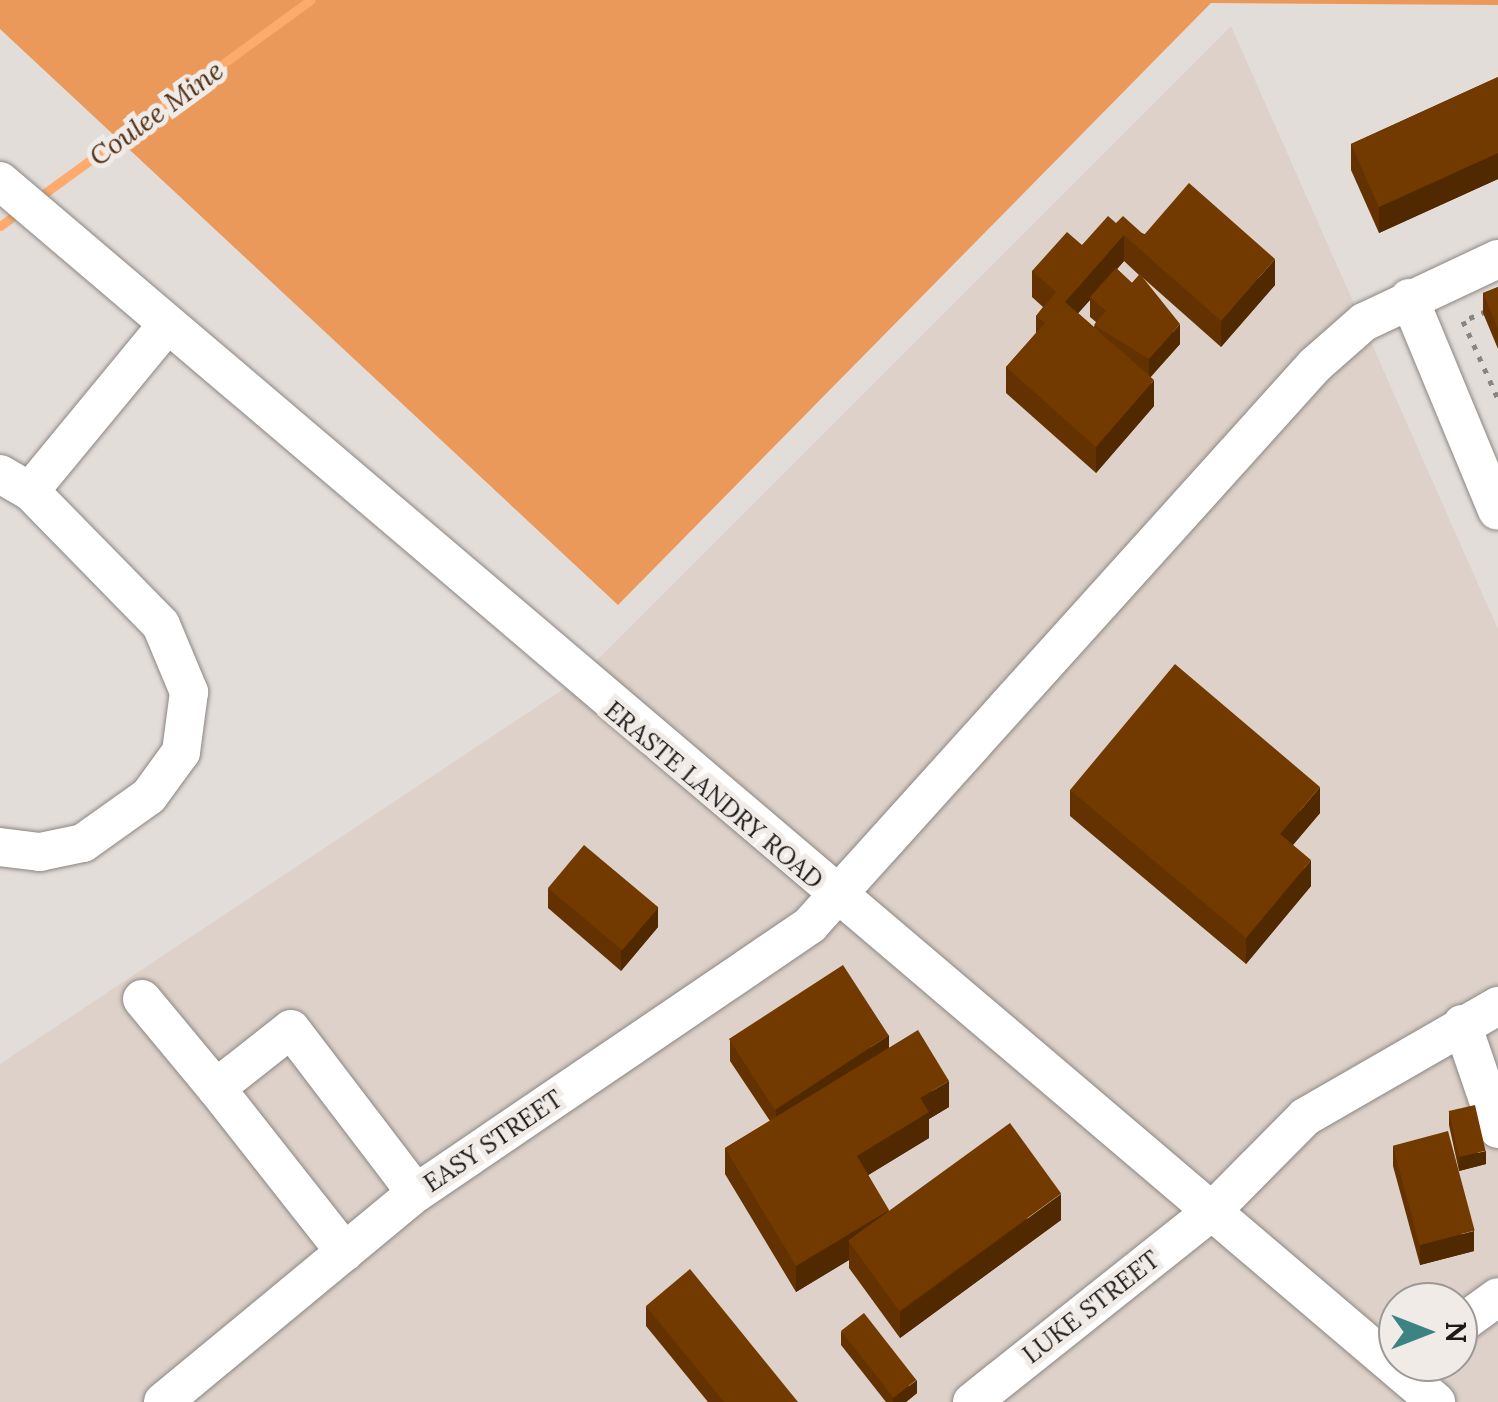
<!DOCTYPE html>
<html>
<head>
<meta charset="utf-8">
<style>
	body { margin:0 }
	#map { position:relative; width:1498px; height:1402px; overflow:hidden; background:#e3ddda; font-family:Lora,serif }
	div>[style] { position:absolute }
	.built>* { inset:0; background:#ddd1c9 }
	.forest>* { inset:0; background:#eb995b }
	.stream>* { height:9px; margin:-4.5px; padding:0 4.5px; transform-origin:4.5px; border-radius:4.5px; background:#feaa6c }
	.path>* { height:5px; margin-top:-2.5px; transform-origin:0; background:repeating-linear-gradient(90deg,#898583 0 5px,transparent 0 13px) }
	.roads { filter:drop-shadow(0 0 2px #8b8682) drop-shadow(0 0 2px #8b8682) }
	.minor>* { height:38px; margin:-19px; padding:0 19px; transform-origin:19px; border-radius:19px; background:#fff }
	.wall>* { inset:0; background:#633200 }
	.shaded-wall>* { inset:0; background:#502900 }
	.building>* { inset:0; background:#733a00; transform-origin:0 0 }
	span { translate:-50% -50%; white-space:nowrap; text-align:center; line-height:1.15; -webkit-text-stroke:10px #f0ebe7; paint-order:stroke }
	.street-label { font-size:25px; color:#1d1b1a }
	.water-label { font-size:28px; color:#523016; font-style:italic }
	.north { position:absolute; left:1378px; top:1282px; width:100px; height:100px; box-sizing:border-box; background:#f0ebe7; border:2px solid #9c9895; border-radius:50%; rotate:90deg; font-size:28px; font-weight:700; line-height:40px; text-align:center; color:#1d1b1a }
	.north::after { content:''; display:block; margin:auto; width:35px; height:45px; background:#3c8484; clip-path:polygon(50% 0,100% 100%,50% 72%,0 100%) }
</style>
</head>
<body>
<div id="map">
	<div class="built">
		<div style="clip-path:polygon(evenodd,1231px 26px,1498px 629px,1498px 1402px,0 1402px,0 1064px,577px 680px,1231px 26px,1398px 1302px,1458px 1302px,1458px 1362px,1398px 1362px,1398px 1302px)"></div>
	</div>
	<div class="forest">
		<div style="clip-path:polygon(0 0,1498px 0,1498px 5px,1211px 3px,618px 605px,0 29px)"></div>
	</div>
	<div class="stream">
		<div style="left:38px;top:198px;width:337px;rotate:-36deg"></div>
		<div style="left:0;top:226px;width:27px;rotate:-36deg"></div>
	</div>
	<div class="path">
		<div style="left:1498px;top:306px;width:38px;rotate:157deg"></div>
		<div style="left:1463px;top:321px;width:85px;rotate:65.8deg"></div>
	</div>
	<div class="roads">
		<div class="minor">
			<div style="left:0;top:181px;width:1885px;rotate:40.37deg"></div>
			<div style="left:1409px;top:298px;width:230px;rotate:67.5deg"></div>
			<div style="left:0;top:474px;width:34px;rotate:30deg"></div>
			<div style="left:30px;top:491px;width:187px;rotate:45.6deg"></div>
			<div style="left:161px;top:625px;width:73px;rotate:67.3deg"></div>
			<div style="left:189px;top:692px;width:61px;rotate:97.6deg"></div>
			<div style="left:181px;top:752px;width:54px;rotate:126deg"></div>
			<div style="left:149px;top:796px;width:81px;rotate:144.5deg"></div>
			<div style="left:83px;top:843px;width:44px;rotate:168.2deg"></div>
			<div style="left:40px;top:852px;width:40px;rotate:-172.9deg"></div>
			<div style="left:30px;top:491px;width:214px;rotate:-50.5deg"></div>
			<div style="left:142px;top:999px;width:116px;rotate:50.3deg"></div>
			<div style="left:1462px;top:1024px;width:111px;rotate:71.1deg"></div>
			<div style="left:345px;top:1252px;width:209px;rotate:-128.2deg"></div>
			<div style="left:216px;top:1088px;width:95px;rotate:-38.2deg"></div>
			<div style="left:291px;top:1029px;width:206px;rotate:52.7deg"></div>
			<div style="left:1458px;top:1326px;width:49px;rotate:-35.9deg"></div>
			<div style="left:163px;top:1402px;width:328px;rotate:-39.6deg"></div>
			<div style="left:416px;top:1193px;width:477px;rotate:-34.2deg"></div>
			<div style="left:810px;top:925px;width:754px;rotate:-47.96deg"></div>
			<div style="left:1315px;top:365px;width:65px;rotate:-41.3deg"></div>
			<div style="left:1364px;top:322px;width:148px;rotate:-25.2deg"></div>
			<div style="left:972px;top:1402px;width:304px;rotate:-38.5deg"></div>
			<div style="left:1210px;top:1213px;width:135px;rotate:-45.3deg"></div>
			<div style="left:1305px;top:1117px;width:223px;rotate:-29.9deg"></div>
		</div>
	</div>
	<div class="wall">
		<div style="clip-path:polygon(1498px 77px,1498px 179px,1379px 233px,1351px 170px,1351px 144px)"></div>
		<div style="clip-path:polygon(evenodd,1116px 223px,1275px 285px,1221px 347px,1142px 277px,1180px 344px,1150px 377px,1154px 406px,1096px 473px,1006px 393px,1006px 367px,1036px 333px,1036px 316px,1043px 307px,1032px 297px,1032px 271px,1082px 245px,1116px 223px,1124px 261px,1139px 275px,1132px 283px,1117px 269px,1124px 261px,1116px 223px,1090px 300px,1090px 317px,1096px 322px,1094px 327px,1078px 313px,1090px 300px)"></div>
		<div style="clip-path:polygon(1498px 287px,1498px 349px,1483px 313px,1483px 293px)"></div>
		<div style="clip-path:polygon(1070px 790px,1320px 813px,1293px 845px,1311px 886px,1246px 964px,1070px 816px)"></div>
		<div style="clip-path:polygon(548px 888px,658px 927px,621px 971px,548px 908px)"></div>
		<div style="clip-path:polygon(730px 1041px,889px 1048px,949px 1107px,929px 1119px,929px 1138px,868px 1175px,889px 1212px,1061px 1220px,900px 1338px,849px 1268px,849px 1260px,796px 1292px,725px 1174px,725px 1148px,770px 1121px,730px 1061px)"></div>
		<div style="clip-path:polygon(1449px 1112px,1486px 1164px,1459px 1171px,1449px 1125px)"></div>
		<div style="clip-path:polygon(1393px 1146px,1474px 1251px,1420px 1265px,1393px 1166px)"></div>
		<div style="clip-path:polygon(646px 1306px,798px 1402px,708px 1402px,646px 1326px)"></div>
		<div style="clip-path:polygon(841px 1331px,917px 1393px,906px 1402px,886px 1402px,841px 1345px)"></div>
	</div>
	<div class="shaded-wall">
		<div style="clip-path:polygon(1498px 153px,1498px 179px,1379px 233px,1379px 207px)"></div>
		<div style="clip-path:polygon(1124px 235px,1124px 261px,1092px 298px,1090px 297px,1090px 300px,1065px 328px,1065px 302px)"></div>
		<div style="clip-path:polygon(1275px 259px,1275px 285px,1221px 347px,1221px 321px)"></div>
		<div style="clip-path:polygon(1180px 324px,1180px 344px,1149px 379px,1149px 359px)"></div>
		<div style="clip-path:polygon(1154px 380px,1154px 406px,1096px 473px,1096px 447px)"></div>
		<div style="clip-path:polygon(1320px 787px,1320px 813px,1280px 860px,1280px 834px)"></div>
		<div style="clip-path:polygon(1311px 860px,1311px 886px,1246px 964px,1246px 938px)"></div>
		<div style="clip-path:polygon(658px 907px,658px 927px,621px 971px,621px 951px)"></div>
		<div style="clip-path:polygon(889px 1035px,889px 1055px,776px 1130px,776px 1110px)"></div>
		<div style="clip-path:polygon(949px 1081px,949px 1107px,929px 1119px,929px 1138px,857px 1182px,857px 1156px,920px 1098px)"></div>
		<div style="clip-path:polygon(1486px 1151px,1486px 1164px,1459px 1171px,1459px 1157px)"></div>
		<div style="clip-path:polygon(1061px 1194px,1061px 1220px,900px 1338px,900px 1312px)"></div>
		<div style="clip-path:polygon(889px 1210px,889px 1236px,849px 1242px,849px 1260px,796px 1292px,796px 1266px)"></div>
		<div style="clip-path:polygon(1474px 1231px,1474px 1251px,1420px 1265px,1420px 1245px)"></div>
		<div style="clip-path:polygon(917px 1380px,917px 1393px,906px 1402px,893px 1402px,893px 1398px)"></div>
	</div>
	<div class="building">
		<div style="clip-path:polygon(1498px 77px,1498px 153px,1379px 207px,1351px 144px)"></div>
		<div style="clip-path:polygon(1189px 183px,1275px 259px,1221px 321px,1124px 235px,1065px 302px,1154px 380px,1096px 447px,1006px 367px,1045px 323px,1036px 316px,1056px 292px,1032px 271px,1067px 232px,1082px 245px,1108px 216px,1116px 223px,1123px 216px,1144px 235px)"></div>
		<div style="clip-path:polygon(1116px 268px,1132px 283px,1140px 274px,1180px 324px,1149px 359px,1094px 325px,1106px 311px,1090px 297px)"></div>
		<div style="clip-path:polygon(1498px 287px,1498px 329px,1483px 293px)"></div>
		<div style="clip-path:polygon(1175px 664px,1320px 787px,1280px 834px,1311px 860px,1246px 938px,1070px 790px)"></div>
		<div style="left:584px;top:845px;width:97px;height:56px;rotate:40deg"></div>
		<div style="left:843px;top:965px;width:84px;height:136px;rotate:57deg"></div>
		<div style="clip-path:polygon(918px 1030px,949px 1081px,920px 1098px,929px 1112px,857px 1156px,889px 1210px,796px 1266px,725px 1148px)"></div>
		<div style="left:1475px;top:1105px;width:47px;height:27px;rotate:77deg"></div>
		<div style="left:1010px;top:1123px;width:87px;height:200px;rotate:54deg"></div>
		<div style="left:1448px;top:1131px;width:103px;height:57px;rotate:75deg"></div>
		<div style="clip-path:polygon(690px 1269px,798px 1402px,724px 1402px,646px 1306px)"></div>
		<div style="left:864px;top:1313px;width:85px;height:29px;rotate:52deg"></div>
	</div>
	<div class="street-label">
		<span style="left:714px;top:795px;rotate:40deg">ERASTE LANDRY ROAD</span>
		<span style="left:493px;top:1141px;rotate:-34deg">EASY STREET</span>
		<span style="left:1091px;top:1307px;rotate:-38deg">LUKE STREET</span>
	</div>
	<div class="water-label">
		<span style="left:156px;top:113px;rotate:-36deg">Coulee Mine</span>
	</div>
	<div class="north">N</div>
</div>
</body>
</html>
